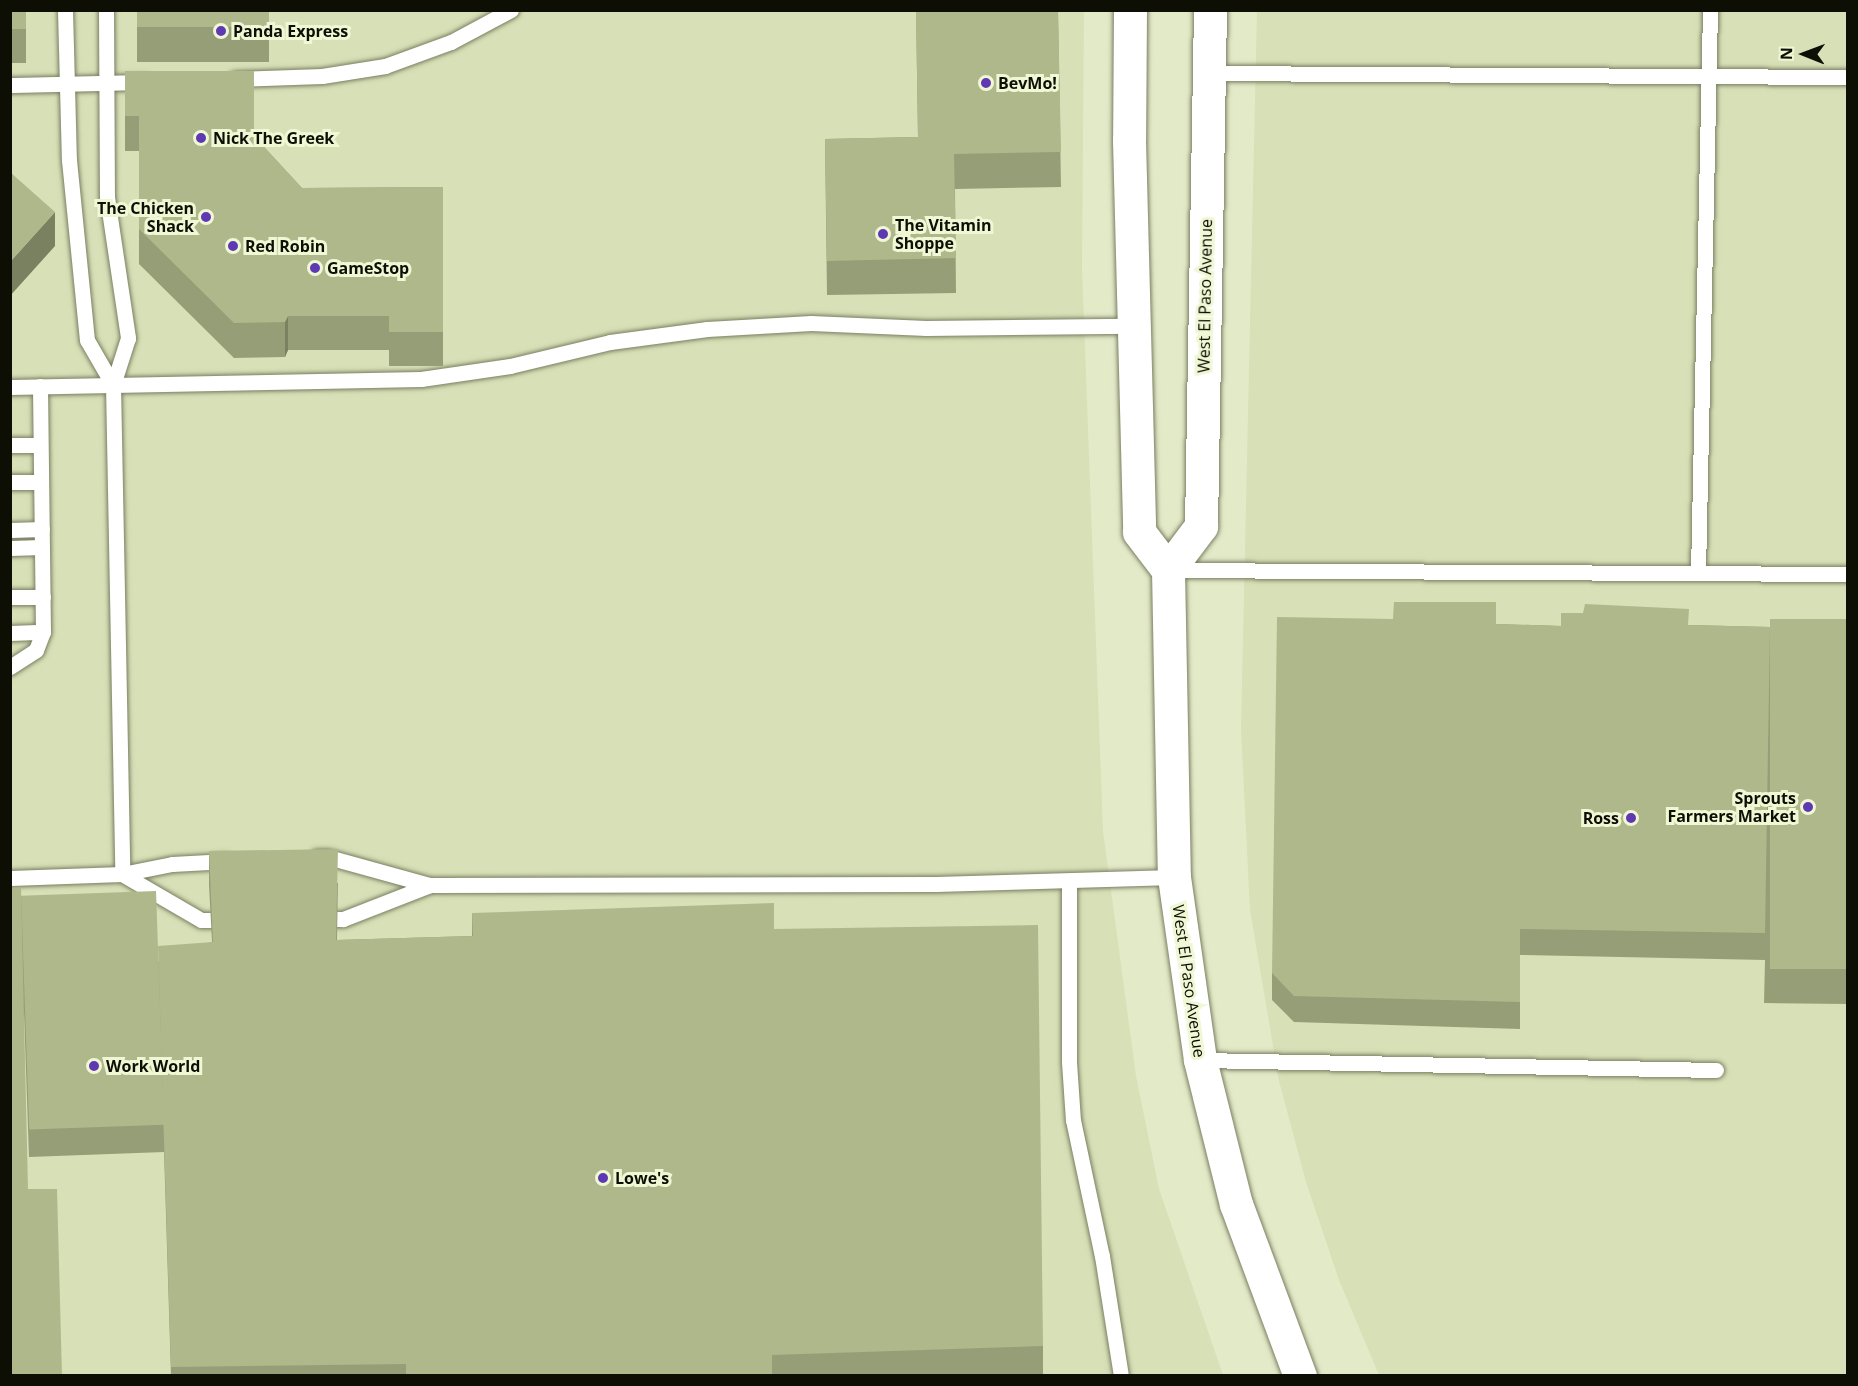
<!DOCTYPE html>
<html>
<head>
<meta charset="utf-8">
<style>
	body { margin:0 }
	#map { position:relative; width:1858px; height:1386px; overflow:hidden; background:#e3eac8; font-family:"Open Sans",sans-serif }
	div>[style] { position:absolute }
	.built>* { inset:0; background:#d7e0b7 }
	.roads { filter:drop-shadow(0 0 2px #7a7f61) drop-shadow(0 0 2px #7a7f61) }
	.service>* { height:15px; margin:-7.5px; padding:0 7.5px; transform-origin:7.5px; border-radius:7.5px; background:#fff }
	.tertiary>* { height:33px; margin:-16.5px; padding:0 16.5px; transform-origin:16.5px; border-radius:16.5px; background:#fff }
	.wall>* { inset:0; background:#969e78; transform-origin:0 0 }
	.shaded-wall>* { inset:0; background:#7a8161 }
	.building>* { inset:0; background:#afb88b; transform-origin:0 0 }
	.dots>* { width:16px; height:16px; translate:-50% -50%; box-sizing:border-box; border:3px solid #f0f7d5; border-radius:50% }
	span { translate:-50% -50%; white-space:nowrap; text-align:center; line-height:1.15; -webkit-text-stroke:6px #f0f7d5; paint-order:stroke }
	.poi-label { font-size:16px; color:#0d0f05; font-weight:700 }
	.left { translate:0 -50%; text-align:left }
	.right { translate:-100% -50%; text-align:right }
	.street-label { font-size:16px; color:#0d0f05 }
	.frame { position:absolute; inset:0; border:12px solid #0d0f05; pointer-events:none }
	.north { position:absolute; left:1774px; top:24px; width:60px; height:60px; -webkit-text-stroke:4px #f0f7d5; paint-order:stroke; rotate:271deg; font-size:16px; font-weight:700; line-height:24px; text-align:center; color:#0d0f05 }
	.north::after { content:''; display:block; margin:auto; width:21px; height:27px; background:#0d0f05; clip-path:polygon(50% 0,100% 100%,50% 72%,0 100%) }
</style>
</head>
<body>
<div id="map">
	<div class="built">
		<div style="clip-path:polygon(10px 11px,1084px 11px,1082px 268px,1103px 831px,1136px 1076px,1159px 1189px,1223px 1375px,11px 1375px)"></div>
		<div style="clip-path:polygon(1257px 11px,1847px 11px,1847px 1375px,1379px 1375px,1339px 1280px,1306px 1182px,1279px 1081px,1250px 910px,1241px 729px)"></div>
	</div>
	<div class="roads">
		<div class="service">
			<div style="left:65px;top:10px;width:150px;rotate:88.5deg"></div>
			<div style="left:69px;top:160px;width:181px;rotate:84.3deg"></div>
			<div style="left:87px;top:340px;width:52px;rotate:60deg"></div>
			<div style="left:106px;top:10px;width:187px;rotate:89.7deg"></div>
			<div style="left:107px;top:197px;width:143px;rotate:81.5deg"></div>
			<div style="left:128px;top:338px;width:49px;rotate:107.7deg"></div>
			<div style="left:113px;top:385px;width:489px;rotate:88.9deg"></div>
			<div style="left:122px;top:874px;width:91px;rotate:30.2deg"></div>
			<div style="left:201px;top:920px;width:28px"></div>
			<div style="left:1209px;top:73px;width:639px;rotate:0.36deg"></div>
			<div style="left:235px;top:79px;width:87px;rotate:-2deg"></div>
			<div style="left:322px;top:76px;width:64px;rotate:-9deg"></div>
			<div style="left:385px;top:66px;width:70px;rotate:-20deg"></div>
			<div style="left:451px;top:42px;width:68px;rotate:-28.1deg"></div>
			<div style="left:10px;top:85px;width:135px;rotate:-1.3deg"></div>
			<div style="left:10px;top:387px;width:411px;rotate:-1.1deg"></div>
			<div style="left:421px;top:379px;width:90px;rotate:-8.3deg"></div>
			<div style="left:510px;top:366px;width:103px;rotate:-13.5deg"></div>
			<div style="left:610px;top:342px;width:98px;rotate:-7.6deg"></div>
			<div style="left:707px;top:329px;width:104px;rotate:-3.3deg"></div>
			<div style="left:811px;top:323px;width:115px;rotate:2.5deg"></div>
			<div style="left:926px;top:328px;width:206px;rotate:-0.6deg"></div>
			<div style="left:10px;top:445px;width:30px"></div>
			<div style="left:10px;top:482px;width:31px"></div>
			<div style="left:10px;top:530px;width:32px;rotate:-2deg"></div>
			<div style="left:10px;top:548px;width:32px;rotate:-2deg"></div>
			<div style="left:1170px;top:570px;width:678px;rotate:0.34deg"></div>
			<div style="left:1698px;top:573px;width:563px;rotate:-88.78deg"></div>
			<div style="left:10px;top:597px;width:33px"></div>
			<div style="left:10px;top:633px;width:33px;rotate:-2deg"></div>
			<div style="left:10px;top:667px;width:31px;rotate:-33deg"></div>
			<div style="left:36px;top:650px;width:19px;rotate:-69deg"></div>
			<div style="left:43px;top:632px;width:246px;rotate:-90.7deg"></div>
			<div style="left:317px;top:857px;width:11px"></div>
			<div style="left:328px;top:857px;width:106px;rotate:15.4deg"></div>
			<div style="left:430px;top:885px;width:506px;rotate:-0.11deg"></div>
			<div style="left:936px;top:884px;width:238px;rotate:-1.7deg"></div>
			<div style="left:10px;top:878px;width:112px;rotate:-2deg"></div>
			<div style="left:122px;top:874px;width:51px;rotate:-11.3deg"></div>
			<div style="left:172px;top:864px;width:55px;rotate:-3.1deg"></div>
			<div style="left:1069px;top:881px;width:181px;rotate:90deg"></div>
			<div style="left:1069px;top:1062px;width:58px;rotate:86.1deg"></div>
			<div style="left:1073px;top:1120px;width:139px;rotate:78deg"></div>
			<div style="left:1102px;top:1256px;width:121px;rotate:81deg"></div>
			<div style="left:316px;top:919px;width:27px"></div>
			<div style="left:343px;top:919px;width:93px;rotate:-21.3deg"></div>
			<div style="left:1200px;top:1060px;width:516px;rotate:1.11deg"></div>
		</div>
		<div class="tertiary">
			<div style="left:1130px;top:10px;width:130px;rotate:90.4deg"></div>
			<div style="left:1129px;top:140px;width:392px;rotate:88.5deg"></div>
			<div style="left:1139px;top:532px;width:48px;rotate:52.7deg"></div>
			<div style="left:1210px;top:10px;width:516px;rotate:91deg"></div>
			<div style="left:1201px;top:526px;width:55px;rotate:126.9deg"></div>
			<div style="left:1168px;top:570px;width:307px;rotate:88.9deg"></div>
			<div style="left:1174px;top:877px;width:185px;rotate:81.9deg"></div>
			<div style="left:1200px;top:1060px;width:148px;rotate:76deg"></div>
			<div style="left:1236px;top:1204px;width:184px;rotate:69.6deg"></div>
		</div>
	</div>
	<div class="wall">
		<div style="left:10px;top:10px;width:16px;height:53px"></div>
		<div style="left:137px;top:10px;width:132px;height:52px"></div>
		<div style="clip-path:polygon(916px 10px,1058px 10px,1061px 187px,955px 189px,956px 293px,827px 295px,825px 139px,918px 137px)"></div>
		<div style="clip-path:polygon(125px 71px,254px 136px,302px 188px,443px 187px,443px 366px,389px 366px,389px 350px,288px 350px,285px 357px,234px 358px,139px 264px,139px 151px,125px 151px)"></div>
		<div style="clip-path:polygon(1848px 619px,1848px 1004px,1764px 1003px,1765px 960px,1520px 955px,1520px 1029px,1294px 1022px,1272px 1000px,1272px 973px,1496px 624px,1561px 626px,1689px 625px,1770px 627px)"></div>
		<div style="clip-path:polygon(209px 851px,338px 883px,337px 940px,472px 936px,472px 913px,774px 929px,1043px 1346px,1043px 1376px,171px 1376px,164px 1152px,29px 1157px,24px 1012px,10px 1376px,21px 896px,158px 962px,212px 942px,209px 885px)"></div>
	</div>
	<div class="shaded-wall">
		<div style="clip-path:polygon(55px 212px,55px 246px,10px 296px,10px 262px)"></div>
		<div style="clip-path:polygon(288px 316px,288px 350px,285px 357px,285px 322px)"></div>
	</div>
	<div class="building">
		<div style="left:10px;top:10px;width:16px;height:19px"></div>
		<div style="left:137px;top:10px;width:132px;height:17px"></div>
		<div style="clip-path:polygon(916px 10px,1058px 10px,1061px 152px,954px 154px,956px 258px,827px 261px,825px 139px,918px 137px)"></div>
		<div style="clip-path:polygon(125px 71px,254px 71px,254px 136px,302px 188px,443px 187px,443px 332px,389px 332px,389px 316px,288px 316px,285px 322px,234px 323px,139px 229px,139px 116px,125px 116px)"></div>
		<div style="clip-path:polygon(10px 172px,55px 212px,10px 262px)"></div>
		<div style="clip-path:polygon(1394px 602px,1496px 602px,1496px 624px,1561px 626px,1561px 613px,1583px 613px,1585px 604px,1689px 609px,1688px 625px,1770px 627px,1765px 933px,1520px 929px,1520px 1002px,1294px 996px,1272px 973px,1277px 617px,1393px 619px)"></div>
		<div style="left:1770px;top:619px;width:78px;height:350px"></div>
		<div style="clip-path:polygon(338px 849px,336px 940px,473px 936px,472px 913px,774px 903px,774px 929px,1038px 925px,1043px 1346px,772px 1355px,772px 1376px,406px 1376px,406px 1364px,171px 1367px,158px 946px,213px 942px,209px 851px)"></div>
		<div style="clip-path:polygon(10px 888px,21px 888px,28px 1189px,57px 1189px,62px 1376px,10px 1376px)"></div>
		<div style="left:156px;top:891px;width:234px;height:135px;rotate:88deg"></div>
	</div>
	<div class="dots">
		<div style="left:221px;top:31px;background:#5f39b1"></div>
		<div style="left:986px;top:83px;background:#5f39b1"></div>
		<div style="left:201px;top:138px;background:#5f39b1"></div>
		<div style="left:206px;top:217px;background:#5f39b1"></div>
		<div style="left:883px;top:234px;background:#5f39b1"></div>
		<div style="left:233px;top:246px;background:#5f39b1"></div>
		<div style="left:315px;top:268px;background:#5f39b1"></div>
		<div style="left:1808px;top:807px;background:#5f39b1"></div>
		<div style="left:1631px;top:818px;background:#5f39b1"></div>
		<div style="left:94px;top:1066px;background:#5f39b1"></div>
		<div style="left:603px;top:1178px;background:#5f39b1"></div>
	</div>
	<div class="poi-label">
		<span class="left" style="left:233px;top:31px">Panda Express</span>
		<span class="left" style="left:998px;top:83px">BevMo!</span>
		<span class="left" style="left:213px;top:138px">Nick The Greek</span>
		<span class="right" style="left:194px;top:217px">The Chicken<br>Shack</span>
		<span class="left" style="left:895px;top:234px">The Vitamin<br>Shoppe</span>
		<span class="left" style="left:245px;top:246px">Red Robin</span>
		<span class="left" style="left:327px;top:268px">GameStop</span>
		<span class="right" style="left:1796px;top:807px">Sprouts<br>Farmers Market</span>
		<span class="right" style="left:1619px;top:818px">Ross</span>
		<span class="left" style="left:106px;top:1066px">Work World</span>
		<span class="left" style="left:615px;top:1178px">Lowe's</span>
	</div>
	<div class="street-label">
		<span style="left:1205px;top:296px;rotate:-89deg">West El Paso Avenue</span>
		<span style="left:1189px;top:981px;rotate:82deg">West El Paso Avenue</span>
	</div>
	<div class="frame"></div>
	<div class="north">N</div>
</div>
</body>
</html>
